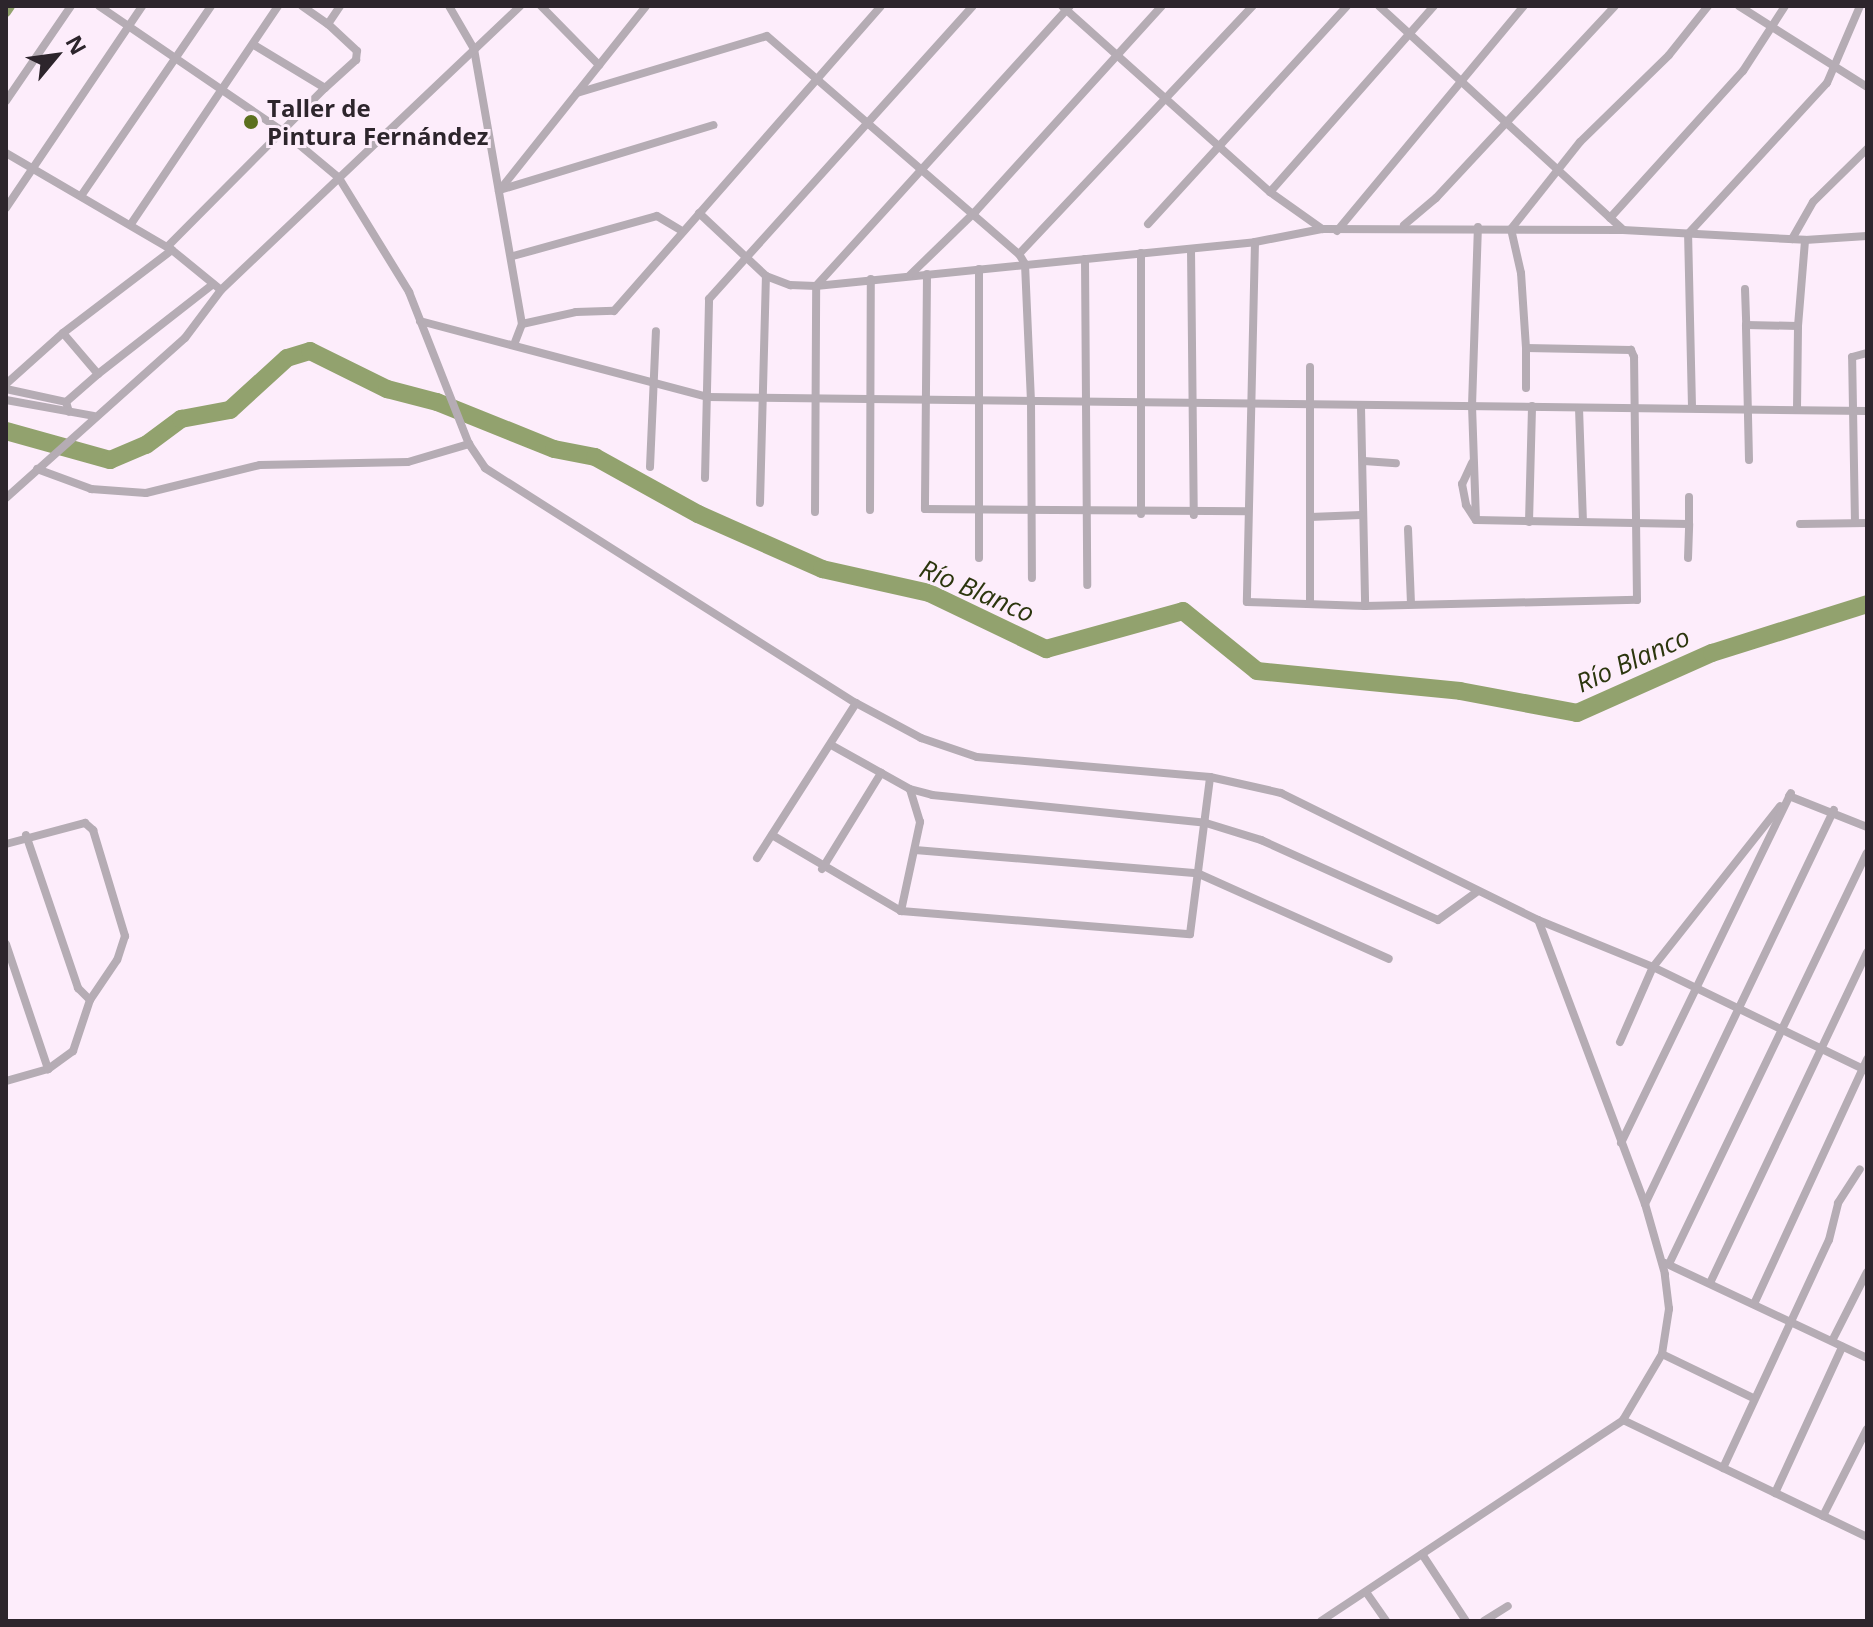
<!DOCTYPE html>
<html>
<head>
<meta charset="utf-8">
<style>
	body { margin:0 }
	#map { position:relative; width:1873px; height:1627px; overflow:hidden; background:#fdedfb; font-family:"Open Sans",sans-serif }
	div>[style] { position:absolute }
	.canal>* { height:10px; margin:-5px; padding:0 5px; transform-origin:5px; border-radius:5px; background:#92a26e }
	.river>* { height:18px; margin:-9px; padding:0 9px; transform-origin:9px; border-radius:9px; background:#92a26e }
	.minor>* { height:8px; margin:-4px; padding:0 4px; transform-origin:4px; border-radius:4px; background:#b5acb4 }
	.dots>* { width:22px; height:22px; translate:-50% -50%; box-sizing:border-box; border:4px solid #fdedfb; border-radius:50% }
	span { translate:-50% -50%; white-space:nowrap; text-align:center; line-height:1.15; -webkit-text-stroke:6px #fdedfb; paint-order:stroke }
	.poi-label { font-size:24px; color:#2d252c; font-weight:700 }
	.left { translate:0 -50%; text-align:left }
	.water-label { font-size:26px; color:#2c360e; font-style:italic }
	.frame { position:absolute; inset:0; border:8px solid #2d252c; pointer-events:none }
	.north { position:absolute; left:16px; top:16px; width:80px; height:80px; -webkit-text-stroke:6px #fdedfb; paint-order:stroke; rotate:61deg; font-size:22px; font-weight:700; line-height:32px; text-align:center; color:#2d252c }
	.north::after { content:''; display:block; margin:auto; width:28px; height:36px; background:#2d252c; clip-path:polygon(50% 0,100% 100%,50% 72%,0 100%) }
</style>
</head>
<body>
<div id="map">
	<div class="canal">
		<div style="left:6px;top:12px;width:7px;rotate:-56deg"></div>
	</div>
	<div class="river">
		<div style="left:6px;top:431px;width:108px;rotate:15.6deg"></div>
		<div style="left:110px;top:460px;width:39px;rotate:-23deg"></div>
		<div style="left:146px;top:445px;width:44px;rotate:-36.6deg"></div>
		<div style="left:181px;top:419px;width:50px;rotate:-10.4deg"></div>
		<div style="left:230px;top:410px;width:77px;rotate:-42.4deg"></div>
		<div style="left:287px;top:358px;width:24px;rotate:-17deg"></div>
		<div style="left:310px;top:351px;width:86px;rotate:26.3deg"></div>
		<div style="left:387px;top:389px;width:52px;rotate:14.6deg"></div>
		<div style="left:437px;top:402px;width:126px;rotate:21.9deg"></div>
		<div style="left:554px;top:449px;width:42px;rotate:11deg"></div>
		<div style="left:595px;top:457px;width:118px;rotate:29deg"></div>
		<div style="left:698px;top:514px;width:136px;rotate:23.9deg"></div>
		<div style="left:822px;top:569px;width:110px;rotate:12.6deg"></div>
		<div style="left:929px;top:593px;width:130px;rotate:25.6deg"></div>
		<div style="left:1046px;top:649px;width:142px;rotate:-15.5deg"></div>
		<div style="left:1183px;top:611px;width:95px;rotate:39deg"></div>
		<div style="left:1257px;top:671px;width:204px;rotate:5.6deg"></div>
		<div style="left:1460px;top:691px;width:119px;rotate:10.6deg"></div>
		<div style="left:1577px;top:713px;width:148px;rotate:-24deg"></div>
		<div style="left:1712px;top:653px;width:163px;rotate:-17.5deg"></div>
	</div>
	<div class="minor">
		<div style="left:99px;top:6px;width:224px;rotate:34.3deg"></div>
		<div style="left:284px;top:132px;width:72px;rotate:39.9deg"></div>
		<div style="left:339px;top:178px;width:134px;rotate:58.4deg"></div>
		<div style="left:409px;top:292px;width:163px;rotate:68.5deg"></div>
		<div style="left:469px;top:444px;width:29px;rotate:56deg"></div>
		<div style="left:485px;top:468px;width:439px;rotate:32.4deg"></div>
		<div style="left:856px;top:703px;width:74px;rotate:28.3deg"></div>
		<div style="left:921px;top:738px;width:59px;rotate:18.7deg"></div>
		<div style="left:977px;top:757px;width:234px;rotate:4.9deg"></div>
		<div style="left:1210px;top:777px;width:73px;rotate:12.7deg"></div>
		<div style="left:1281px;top:793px;width:287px;rotate:26.3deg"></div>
		<div style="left:1538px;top:920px;width:124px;rotate:22.2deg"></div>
		<div style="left:1653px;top:967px;width:238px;rotate:25.9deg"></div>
		<div style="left:302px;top:6px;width:32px;rotate:35deg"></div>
		<div style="left:449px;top:6px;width:50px;rotate:59.8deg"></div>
		<div style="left:474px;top:49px;width:279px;rotate:80.1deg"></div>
		<div style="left:522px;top:324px;width:22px;rotate:111deg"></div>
		<div style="left:541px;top:6px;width:83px;rotate:45.5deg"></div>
		<div style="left:1062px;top:6px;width:279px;rotate:41.8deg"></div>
		<div style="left:1270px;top:192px;width:64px;rotate:35.4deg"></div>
		<div style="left:1379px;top:6px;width:330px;rotate:42.5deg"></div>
		<div style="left:1739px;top:6px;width:151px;rotate:32.3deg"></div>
		<div style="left:325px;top:88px;width:42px;rotate:-42.1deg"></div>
		<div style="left:356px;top:60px;width:9px;rotate:-84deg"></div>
		<div style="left:357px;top:51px;width:40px;rotate:-137deg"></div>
		<div style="left:328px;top:24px;width:22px;rotate:-56deg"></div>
		<div style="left:577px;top:93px;width:198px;rotate:-16.7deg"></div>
		<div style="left:767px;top:36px;width:333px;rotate:40.9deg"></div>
		<div style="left:1019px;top:254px;width:12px;rotate:59deg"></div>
		<div style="left:1025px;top:264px;width:136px;rotate:87.5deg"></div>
		<div style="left:1031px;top:400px;width:178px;rotate:89.7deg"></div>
		<div style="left:6px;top:101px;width:115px;rotate:-55.6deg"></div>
		<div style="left:6px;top:153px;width:192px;rotate:30.3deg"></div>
		<div style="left:172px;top:250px;width:63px;rotate:39.2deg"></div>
		<div style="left:503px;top:189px;width:220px;rotate:-16.9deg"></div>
		<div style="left:499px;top:191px;width:236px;rotate:-51.5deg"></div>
		<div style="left:1270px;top:192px;width:248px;rotate:-48.6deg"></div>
		<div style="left:81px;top:196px;width:230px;rotate:-55.6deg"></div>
		<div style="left:6px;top:208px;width:244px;rotate:-56deg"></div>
		<div style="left:699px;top:213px;width:92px;rotate:43.2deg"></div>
		<div style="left:766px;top:276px;width:26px;rotate:21deg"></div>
		<div style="left:790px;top:285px;width:26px;rotate:2deg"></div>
		<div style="left:816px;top:286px;width:441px;rotate:-5.7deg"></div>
		<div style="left:1255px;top:242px;width:68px;rotate:-11deg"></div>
		<div style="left:1322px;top:229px;width:301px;rotate:0.2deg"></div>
		<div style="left:1623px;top:230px;width:182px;rotate:3.1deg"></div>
		<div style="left:1805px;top:240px;width:62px;rotate:-3.7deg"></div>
		<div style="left:1610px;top:218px;width:198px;rotate:-47.9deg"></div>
		<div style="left:1743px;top:71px;width:77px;rotate:-57.1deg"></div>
		<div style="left:131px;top:224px;width:263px;rotate:-56deg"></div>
		<div style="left:1148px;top:224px;width:295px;rotate:-47.6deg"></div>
		<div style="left:1404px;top:225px;width:42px;rotate:-40.2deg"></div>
		<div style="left:1436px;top:198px;width:262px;rotate:-47deg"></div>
		<div style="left:1337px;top:231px;width:293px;rotate:-50.3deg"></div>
		<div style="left:1792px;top:239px;width:43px;rotate:-60.4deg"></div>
		<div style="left:1813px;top:202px;width:76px;rotate:-44.5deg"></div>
		<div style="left:1255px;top:242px;width:360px;rotate:91.3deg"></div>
		<div style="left:1247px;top:602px;width:118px;rotate:1.9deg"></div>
		<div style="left:1365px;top:606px;width:272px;rotate:-1.3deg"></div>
		<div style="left:1637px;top:600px;width:243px;rotate:-90.7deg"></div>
		<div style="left:1634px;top:357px;width:8px;rotate:-113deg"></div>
		<div style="left:1631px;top:350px;width:105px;rotate:-178.9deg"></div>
		<div style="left:1526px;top:348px;width:75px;rotate:-93.8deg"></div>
		<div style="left:1521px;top:273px;width:45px;rotate:-102.8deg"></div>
		<div style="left:1511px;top:229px;width:111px;rotate:-51.6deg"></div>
		<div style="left:1580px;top:142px;width:124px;rotate:-44.3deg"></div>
		<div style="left:1669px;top:55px;width:63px;rotate:-51.5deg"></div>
		<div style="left:167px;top:247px;width:224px;rotate:-45.2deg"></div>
		<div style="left:325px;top:88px;width:83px;rotate:-148.8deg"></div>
		<div style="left:1191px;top:249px;width:266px;rotate:89.4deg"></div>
		<div style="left:1019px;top:254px;width:341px;rotate:-46.7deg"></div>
		<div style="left:513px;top:256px;width:149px;rotate:-15.5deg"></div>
		<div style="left:657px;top:216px;width:29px;rotate:31deg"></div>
		<div style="left:1085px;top:259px;width:326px;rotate:89.6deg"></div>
		<div style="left:979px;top:269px;width:289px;rotate:90deg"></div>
		<div style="left:927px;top:274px;width:235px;rotate:90.5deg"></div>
		<div style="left:925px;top:509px;width:323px;rotate:0.4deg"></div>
		<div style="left:910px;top:275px;width:91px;rotate:-44.1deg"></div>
		<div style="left:975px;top:212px;width:278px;rotate:-47.8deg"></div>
		<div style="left:1745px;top:289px;width:36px;rotate:88deg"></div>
		<div style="left:420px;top:321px;width:298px;rotate:14.8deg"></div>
		<div style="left:708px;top:397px;width:1159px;rotate:0.69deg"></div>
		<div style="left:522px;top:324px;width:55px;rotate:-12.5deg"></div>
		<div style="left:576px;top:312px;width:38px;rotate:-2deg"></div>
		<div style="left:614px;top:311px;width:405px;rotate:-48.8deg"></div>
		<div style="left:63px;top:333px;width:54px;rotate:49.5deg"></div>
		<div style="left:98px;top:374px;width:146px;rotate:-38deg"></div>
		<div style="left:6px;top:384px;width:76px;rotate:-41.8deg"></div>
		<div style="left:63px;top:333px;width:137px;rotate:-37.3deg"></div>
		<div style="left:1526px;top:388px;width:40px;rotate:-90deg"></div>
		<div style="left:6px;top:389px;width:61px;rotate:12.2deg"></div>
		<div style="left:66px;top:402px;width:10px;rotate:73deg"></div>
		<div style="left:6px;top:400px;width:89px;rotate:10.3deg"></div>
		<div style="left:66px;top:402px;width:43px;rotate:-41.2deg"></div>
		<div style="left:1361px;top:407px;width:199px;rotate:88.8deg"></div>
		<div style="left:1692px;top:407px;width:173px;rotate:-91.3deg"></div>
		<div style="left:1688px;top:234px;width:205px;rotate:-47.4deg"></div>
		<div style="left:1827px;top:83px;width:84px;rotate:-66.8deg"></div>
		<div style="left:1579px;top:408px;width:114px;rotate:88deg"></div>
		<div style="left:1797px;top:409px;width:83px;rotate:-89.3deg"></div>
		<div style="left:1749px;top:460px;width:135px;rotate:-91.3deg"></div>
		<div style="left:1746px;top:325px;width:52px;rotate:1.1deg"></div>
		<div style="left:1798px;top:326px;width:86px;rotate:-85.3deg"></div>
		<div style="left:1364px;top:461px;width:32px;rotate:4deg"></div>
		<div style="left:1472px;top:463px;width:23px;rotate:115deg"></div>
		<div style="left:1462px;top:484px;width:21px;rotate:79deg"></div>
		<div style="left:1466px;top:505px;width:17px;rotate:57deg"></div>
		<div style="left:650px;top:467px;width:136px;rotate:-87.5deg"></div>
		<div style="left:37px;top:469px;width:58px;rotate:20.3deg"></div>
		<div style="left:91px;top:489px;width:55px;rotate:4.2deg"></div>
		<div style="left:146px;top:493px;width:117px;rotate:-13.8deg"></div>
		<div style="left:260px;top:465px;width:148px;rotate:-1.2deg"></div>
		<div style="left:408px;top:462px;width:64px;rotate:-16.4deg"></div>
		<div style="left:705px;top:478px;width:179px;rotate:-88.7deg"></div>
		<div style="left:709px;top:299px;width:394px;rotate:-48deg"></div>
		<div style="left:6px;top:498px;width:240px;rotate:-41.8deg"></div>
		<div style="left:185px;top:338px;width:60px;rotate:-53.1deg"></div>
		<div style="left:221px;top:290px;width:412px;rotate:-43.5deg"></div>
		<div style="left:760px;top:503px;width:227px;rotate:-88.5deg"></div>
		<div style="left:870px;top:510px;width:231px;rotate:-89.8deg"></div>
		<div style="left:815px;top:512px;width:226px;rotate:-89.7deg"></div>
		<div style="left:816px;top:286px;width:378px;rotate:-47.8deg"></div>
		<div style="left:1141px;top:514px;width:261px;rotate:-90deg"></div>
		<div style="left:1310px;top:517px;width:51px;rotate:-2.2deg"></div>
		<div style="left:1476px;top:520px;width:114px;rotate:-92deg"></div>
		<div style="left:1472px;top:406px;width:179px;rotate:-88.1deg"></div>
		<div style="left:1476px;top:520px;width:213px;rotate:1.1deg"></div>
		<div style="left:1689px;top:524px;width:27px;rotate:-90deg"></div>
		<div style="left:1529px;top:522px;width:116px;rotate:-88.5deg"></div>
		<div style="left:1855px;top:523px;width:166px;rotate:-91deg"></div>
		<div style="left:1852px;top:357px;width:16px;rotate:-15deg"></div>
		<div style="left:1800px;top:524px;width:67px;rotate:-0.9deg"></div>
		<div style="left:1408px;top:529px;width:75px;rotate:87.7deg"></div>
		<div style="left:1688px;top:558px;width:34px;rotate:-88deg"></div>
		<div style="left:1310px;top:602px;width:235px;rotate:-90deg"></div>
		<div style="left:833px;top:746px;width:88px;rotate:29.2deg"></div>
		<div style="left:910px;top:789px;width:23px;rotate:15deg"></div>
		<div style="left:932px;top:795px;width:275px;rotate:5.8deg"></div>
		<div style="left:1206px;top:823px;width:58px;rotate:17.2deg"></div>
		<div style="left:1261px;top:840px;width:194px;rotate:24.3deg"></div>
		<div style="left:1438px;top:920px;width:49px;rotate:-35.9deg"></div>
		<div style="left:1789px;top:796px;width:84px;rotate:21.7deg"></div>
		<div style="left:26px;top:835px;width:162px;rotate:71.2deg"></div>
		<div style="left:78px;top:988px;width:17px;rotate:45deg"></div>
		<div style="left:772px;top:835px;width:150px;rotate:30.5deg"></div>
		<div style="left:901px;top:911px;width:290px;rotate:4.6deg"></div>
		<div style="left:1190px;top:934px;width:158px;rotate:-82.7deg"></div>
		<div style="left:6px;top:844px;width:82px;rotate:-14.9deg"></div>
		<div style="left:85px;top:823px;width:11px;rotate:41deg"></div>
		<div style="left:93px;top:830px;width:111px;rotate:73.2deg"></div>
		<div style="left:125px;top:936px;width:25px;rotate:108deg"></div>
		<div style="left:117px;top:960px;width:48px;rotate:124deg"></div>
		<div style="left:90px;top:1000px;width:54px;rotate:108.4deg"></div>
		<div style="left:73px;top:1051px;width:31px;rotate:144deg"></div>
		<div style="left:48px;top:1069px;width:44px;rotate:164.1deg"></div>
		<div style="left:915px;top:850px;width:283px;rotate:4.7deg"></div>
		<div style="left:1197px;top:873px;width:210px;rotate:24.1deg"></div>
		<div style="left:757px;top:858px;width:184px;rotate:-57.4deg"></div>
		<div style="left:822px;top:869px;width:113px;rotate:-58.4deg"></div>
		<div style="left:901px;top:911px;width:91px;rotate:-77.9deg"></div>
		<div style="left:920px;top:822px;width:34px;rotate:-107deg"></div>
		<div style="left:6px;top:944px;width:132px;rotate:71.4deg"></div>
		<div style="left:1620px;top:1042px;width:82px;rotate:-66.3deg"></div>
		<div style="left:1653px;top:967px;width:205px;rotate:-51.7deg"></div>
		<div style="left:1621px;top:1143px;width:389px;rotate:-64.1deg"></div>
		<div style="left:1645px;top:1204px;width:437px;rotate:-64.4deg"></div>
		<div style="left:1665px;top:1263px;width:223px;rotate:25.2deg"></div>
		<div style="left:1669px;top:1264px;width:456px;rotate:-64.3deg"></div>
		<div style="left:1710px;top:1283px;width:366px;rotate:-64.6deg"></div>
		<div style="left:1754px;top:1304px;width:270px;rotate:-65.2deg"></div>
		<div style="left:1832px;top:1341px;width:77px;rotate:-63.1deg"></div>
		<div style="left:1662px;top:1354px;width:101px;rotate:25.8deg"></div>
		<div style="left:1623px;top:1420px;width:271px;rotate:25.6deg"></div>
		<div style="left:1723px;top:1468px;width:251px;rotate:-65.1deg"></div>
		<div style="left:1829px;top:1240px;width:38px;rotate:-76deg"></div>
		<div style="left:1838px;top:1203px;width:40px;rotate:-57.1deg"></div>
		<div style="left:1775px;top:1493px;width:161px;rotate:-65.3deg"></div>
		<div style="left:1823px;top:1516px;width:97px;rotate:-63.2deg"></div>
		<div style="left:1422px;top:1554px;width:80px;rotate:56.7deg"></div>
		<div style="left:1366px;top:1592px;width:35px;rotate:55deg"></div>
		<div style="left:1321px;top:1621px;width:363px;rotate:-33.6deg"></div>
		<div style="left:1623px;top:1420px;width:77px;rotate:-59.4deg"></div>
		<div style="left:1662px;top:1354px;width:46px;rotate:-81.2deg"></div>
		<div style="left:1669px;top:1309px;width:35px;rotate:-97deg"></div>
		<div style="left:1665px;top:1274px;width:73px;rotate:-105.9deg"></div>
		<div style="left:1645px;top:1204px;width:303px;rotate:-110.6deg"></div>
		<div style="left:1484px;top:1621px;width:28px;rotate:-32deg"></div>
	</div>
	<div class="dots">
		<div style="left:251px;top:122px;background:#5c701e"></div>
	</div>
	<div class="poi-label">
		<span class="left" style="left:267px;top:122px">Taller de<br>Pintura Fernández</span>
	</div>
	<div class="water-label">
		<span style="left:977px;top:591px;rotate:23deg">Río Blanco</span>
		<span style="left:1633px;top:660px;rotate:-24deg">Río Blanco</span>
	</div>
	<div class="frame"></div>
	<div class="north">N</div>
</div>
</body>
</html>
